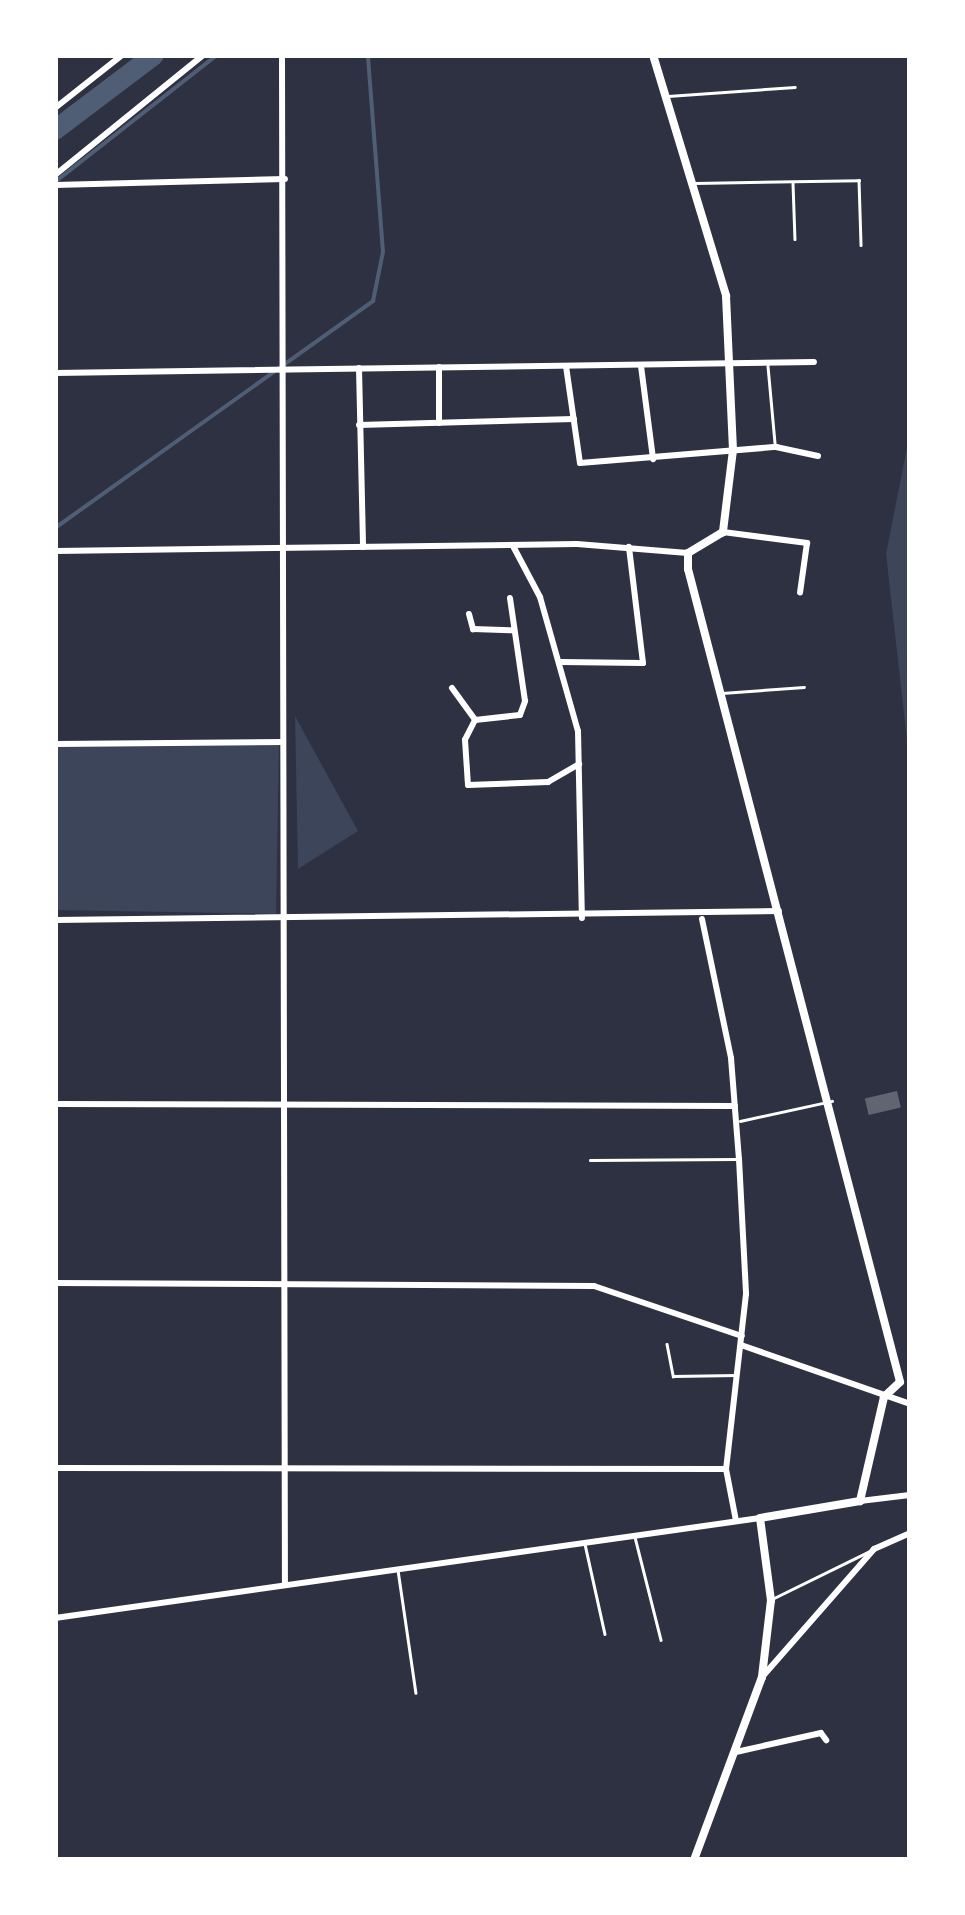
<!DOCTYPE html>
<html>
<head>
<meta charset="utf-8">
<style>
	body { margin:0 }
	#map { position:relative; width:965px; height:1915px; overflow:hidden; background:#2d3142; font-family:"PT Serif",serif }
	div>[style] { position:absolute }
	.green>* { inset:0; background:#3c4559; transform-origin:0 0 }
	.stream>* { height:4px; margin:-2px; padding:0 2px; transform-origin:2px; border-radius:2px; background:#4f5d75 }
	.river>* { height:20px; margin:-10px; padding:0 10px; transform-origin:10px; border-radius:10px; background:#4f5d75 }
	.building>* { inset:0; background:#626471; transform-origin:0 0 }
	.service>* { height:2.5px; margin:-1.25px; padding:0 1.25px; transform-origin:1.25px; border-radius:1.25px; background:#fff }
	.minor>* { height:6px; margin:-3px; padding:0 3px; transform-origin:3px; border-radius:3px; background:#fff }
	.tertiary>* { height:8px; margin:-4px; padding:0 4px; transform-origin:4px; border-radius:4px; background:#fff }
	span { translate:-50% -50%; white-space:nowrap; text-align:center; line-height:1.15; -webkit-text-stroke:10px #fff; paint-order:stroke }
	.frame { position:absolute; inset:0; border:58px solid #fff; pointer-events:none }
</style>
</head>
<body>
<div id="map">
	<div class="green">
		<div style="clip-path:polygon(910px 432px,910px 767px,886px 554px)"></div>
		<div style="clip-path:polygon(295px 716px,358px 831px,298px 869px)"></div>
		<div style="left:279px;top:745px;width:169px;height:224px;rotate:91deg"></div>
	</div>
	<div class="stream">
		<div style="left:55px;top:182px;width:206px;rotate:-38.1deg"></div>
		<div style="left:55px;top:528px;width:391px;rotate:-35.5deg"></div>
		<div style="left:373px;top:301px;width:50px;rotate:-78.5deg"></div>
		<div style="left:383px;top:252px;width:198px;rotate:-94.4deg"></div>
	</div>
	<div class="river">
		<div style="left:55px;top:130px;width:124px;rotate:-37.1deg"></div>
	</div>
	<div class="building">
		<div style="left:897px;top:1091px;width:17px;height:33px;rotate:77deg"></div>
	</div>
	<div class="service">
		<div style="left:668px;top:96px;width:127px;rotate:-4.1deg"></div>
		<div style="left:695px;top:183px;width:164px;rotate:-1deg"></div>
		<div style="left:859px;top:180px;width:65px;rotate:88.2deg"></div>
		<div style="left:793px;top:183px;width:56px;rotate:88deg"></div>
		<div style="left:768px;top:366px;width:77px;rotate:84.8deg"></div>
		<div style="left:722px;top:693px;width:82px;rotate:-4.2deg"></div>
		<div style="left:740px;top:1121px;width:94px;rotate:-12.3deg"></div>
		<div style="left:590px;top:1160px;width:147px;rotate:-0.4deg"></div>
		<div style="left:667px;top:1344px;width:33px;rotate:79deg"></div>
		<div style="left:673px;top:1376px;width:64px;rotate:-0.9deg"></div>
		<div style="left:635px;top:1537px;width:106px;rotate:75.8deg"></div>
		<div style="left:585px;top:1544px;width:92px;rotate:77.5deg"></div>
		<div style="left:398px;top:1570px;width:124px;rotate:81.7deg"></div>
		<div style="left:772px;top:1599px;width:107px;rotate:-26.1deg"></div>
	</div>
	<div class="minor">
		<div style="left:282px;top:55px;width:1530px;rotate:89.89deg"></div>
		<div style="left:55px;top:108px;width:85px;rotate:-38.3deg"></div>
		<div style="left:55px;top:175px;width:191px;rotate:-39deg"></div>
		<div style="left:55px;top:185px;width:230px;rotate:-1.5deg"></div>
		<div style="left:566px;top:366px;width:98px;rotate:81.8deg"></div>
		<div style="left:580px;top:463px;width:197px;rotate:-4.7deg"></div>
		<div style="left:776px;top:447px;width:43px;rotate:12.1deg"></div>
		<div style="left:641px;top:366px;width:94px;rotate:82.6deg"></div>
		<div style="left:359px;top:368px;width:179px;rotate:88.7deg"></div>
		<div style="left:55px;top:373px;width:759px;rotate:-0.83deg"></div>
		<div style="left:439px;top:423px;width:56px;rotate:-90deg"></div>
		<div style="left:359px;top:425px;width:215px;rotate:-1.6deg"></div>
		<div style="left:723px;top:532px;width:85px;rotate:7.5deg"></div>
		<div style="left:807px;top:543px;width:50px;rotate:98deg"></div>
		<div style="left:513px;top:546px;width:58px;rotate:62.1deg"></div>
		<div style="left:540px;top:597px;width:139px;rotate:74.2deg"></div>
		<div style="left:578px;top:731px;width:187px;rotate:88.8deg"></div>
		<div style="left:55px;top:551px;width:522px;rotate:-0.77deg"></div>
		<div style="left:577px;top:544px;width:111px;rotate:4.6deg"></div>
		<div style="left:469px;top:614px;width:16px;rotate:75deg"></div>
		<div style="left:473px;top:629px;width:38px;rotate:2deg"></div>
		<div style="left:561px;top:662px;width:82px;rotate:0.7deg"></div>
		<div style="left:643px;top:663px;width:117px;rotate:-96.9deg"></div>
		<div style="left:452px;top:688px;width:39px;rotate:54deg"></div>
		<div style="left:475px;top:720px;width:22px;rotate:117deg"></div>
		<div style="left:465px;top:740px;width:45px;rotate:86.2deg"></div>
		<div style="left:468px;top:785px;width:80px;rotate:-2.1deg"></div>
		<div style="left:548px;top:782px;width:36px;rotate:-30deg"></div>
		<div style="left:475px;top:720px;width:45px;rotate:-6.3deg"></div>
		<div style="left:520px;top:715px;width:15px;rotate:-70deg"></div>
		<div style="left:525px;top:701px;width:104px;rotate:-98.3deg"></div>
		<div style="left:55px;top:744px;width:228px;rotate:-0.5deg"></div>
		<div style="left:702px;top:919px;width:142px;rotate:78.2deg"></div>
		<div style="left:731px;top:1058px;width:101px;rotate:85.5deg"></div>
		<div style="left:739px;top:1159px;width:135px;rotate:87deg"></div>
		<div style="left:746px;top:1294px;width:176px;rotate:96.5deg"></div>
		<div style="left:726px;top:1469px;width:53px;rotate:79.1deg"></div>
		<div style="left:55px;top:920px;width:724px;rotate:-0.71deg"></div>
		<div style="left:55px;top:1104px;width:680px;rotate:0.17deg"></div>
		<div style="left:55px;top:1283px;width:539px;rotate:0.32deg"></div>
		<div style="left:594px;top:1286px;width:156px;rotate:18.7deg"></div>
		<div style="left:741px;top:1345px;width:179px;rotate:19.2deg"></div>
		<div style="left:55px;top:1468px;width:671px;rotate:0.09deg"></div>
		<div style="left:860px;top:1501px;width:50px;rotate:-6.8deg"></div>
		<div style="left:55px;top:1618px;width:712px;rotate:-8.07deg"></div>
		<div style="left:763px;top:1676px;width:169px;rotate:-48.8deg"></div>
		<div style="left:874px;top:1549px;width:39px;rotate:-24deg"></div>
		<div style="left:736px;top:1752px;width:87px;rotate:-12.6deg"></div>
		<div style="left:821px;top:1733px;width:9px;rotate:54deg"></div>
	</div>
	<div class="tertiary">
		<div style="left:653px;top:55px;width:252px;rotate:73.1deg"></div>
		<div style="left:726px;top:296px;width:154px;rotate:87.4deg"></div>
		<div style="left:733px;top:450px;width:83px;rotate:97deg"></div>
		<div style="left:723px;top:532px;width:41px;rotate:149deg"></div>
		<div style="left:688px;top:553px;width:16px;rotate:90deg"></div>
		<div style="left:688px;top:569px;width:840px;rotate:75.38deg"></div>
		<div style="left:900px;top:1382px;width:22px;rotate:137deg"></div>
		<div style="left:884px;top:1397px;width:107px;rotate:103deg"></div>
		<div style="left:860px;top:1501px;width:101px;rotate:170.4deg"></div>
		<div style="left:760px;top:1518px;width:83px;rotate:82.4deg"></div>
		<div style="left:771px;top:1600px;width:78px;rotate:96.7deg"></div>
		<div style="left:762px;top:1677px;width:195px;rotate:110.4deg"></div>
	</div>
	<div class="frame"></div>
</div>
</body>
</html>
